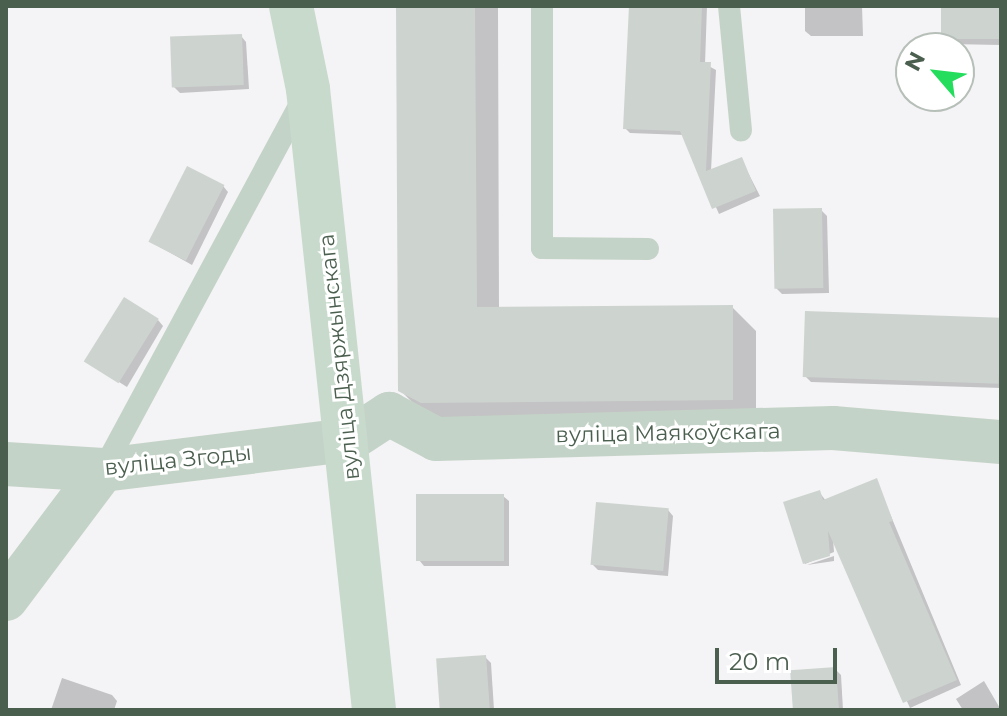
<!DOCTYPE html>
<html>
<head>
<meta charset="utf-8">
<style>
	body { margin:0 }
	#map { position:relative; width:1007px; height:716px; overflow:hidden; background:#f4f3f5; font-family:Montserrat,sans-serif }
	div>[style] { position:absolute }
	.shadow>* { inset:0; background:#0003 }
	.building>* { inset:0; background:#cdd4cf; transform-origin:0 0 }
	.lane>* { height:22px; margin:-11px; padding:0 11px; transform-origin:11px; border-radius:11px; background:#c4d3c7 }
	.street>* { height:44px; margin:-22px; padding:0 22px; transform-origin:22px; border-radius:22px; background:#c4d3c7 }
	.secondary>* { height:44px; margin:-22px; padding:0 22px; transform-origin:22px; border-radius:22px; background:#c7dacc }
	span { translate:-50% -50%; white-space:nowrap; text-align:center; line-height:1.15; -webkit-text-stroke:6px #fff; paint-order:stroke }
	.street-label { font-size:22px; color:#4b5f4f }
	.frame { position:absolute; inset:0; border:8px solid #4b5f4f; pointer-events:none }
	.north { position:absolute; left:895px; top:32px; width:80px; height:80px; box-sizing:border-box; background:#fff; border:2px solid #b7bfb9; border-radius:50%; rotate:298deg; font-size:22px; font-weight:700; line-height:32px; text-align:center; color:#4b5f4f }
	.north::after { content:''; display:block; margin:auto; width:28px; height:36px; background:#24dd5c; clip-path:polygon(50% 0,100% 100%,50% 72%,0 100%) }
	.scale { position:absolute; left:715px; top:648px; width:122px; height:36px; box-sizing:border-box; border:4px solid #4b5f4f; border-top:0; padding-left:10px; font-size:24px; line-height:28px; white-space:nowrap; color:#4b5f4f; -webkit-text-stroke:6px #fff; paint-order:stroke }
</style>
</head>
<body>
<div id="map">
	<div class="shadow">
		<div style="clip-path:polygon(398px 6px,498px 6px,499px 309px,732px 307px,756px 331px,756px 423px,446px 425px,424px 414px,400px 390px)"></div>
		<div style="clip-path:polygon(644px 6px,707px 6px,705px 64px,716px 70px,711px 171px,741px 159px,760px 196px,719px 214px,684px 135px,630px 133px,625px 128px)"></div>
		<div style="clip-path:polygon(805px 6px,862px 6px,863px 36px,811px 36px,805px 31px)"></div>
		<div style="clip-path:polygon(943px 6px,1001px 6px,1001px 45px,948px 44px,942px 38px)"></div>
		<div style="clip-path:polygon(241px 36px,246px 42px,249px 89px,180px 93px,174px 87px)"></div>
		<div style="clip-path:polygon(223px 186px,228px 192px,192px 265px,151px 242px)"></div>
		<div style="clip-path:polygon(821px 210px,827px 216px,829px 293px,782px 294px,776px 288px)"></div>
		<div style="clip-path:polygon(158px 320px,163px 326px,127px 387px,87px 362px)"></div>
		<div style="clip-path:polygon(1001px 320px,1001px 388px,811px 382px,805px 376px)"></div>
		<div style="clip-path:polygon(876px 480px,961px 685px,910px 708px,833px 538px,834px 552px,805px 564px,786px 503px,820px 493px,826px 501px)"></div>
		<div style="clip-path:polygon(503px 496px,509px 501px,509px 566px,424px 566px,419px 560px)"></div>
		<div style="clip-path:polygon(668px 510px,673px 516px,668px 576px,598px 570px,592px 564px)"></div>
		<div style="clip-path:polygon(834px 556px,834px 561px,807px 565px)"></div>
		<div style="clip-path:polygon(485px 657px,491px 663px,494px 710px,441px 710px)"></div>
		<div style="clip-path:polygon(835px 669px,841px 675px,843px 710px,794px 710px)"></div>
		<div style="clip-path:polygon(62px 678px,112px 695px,117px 701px,114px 710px,51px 710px)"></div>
		<div style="clip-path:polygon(984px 681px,1001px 710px,963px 710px,956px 699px)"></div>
	</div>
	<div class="building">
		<div style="clip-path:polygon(396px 6px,475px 6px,477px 307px,733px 305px,733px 400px,421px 403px,398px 391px)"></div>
		<div style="clip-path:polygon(629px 6px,702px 6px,700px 62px,711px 62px,706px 171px,742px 157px,756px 191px,712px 209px,680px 131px,623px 129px)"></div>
		<div style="left:941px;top:6px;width:59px;height:33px"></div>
		<div style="left:242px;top:34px;width:51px;height:72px;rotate:88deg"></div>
		<div style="left:187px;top:166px;width:42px;height:85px;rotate:27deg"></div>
		<div style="left:822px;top:208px;width:80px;height:49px;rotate:89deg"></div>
		<div style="left:124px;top:297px;width:41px;height:76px;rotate:32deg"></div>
		<div style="left:805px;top:311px;width:196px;height:66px;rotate:2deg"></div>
		<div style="clip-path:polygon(877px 478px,893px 521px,889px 522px,957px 680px,903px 703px,828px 531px,830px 556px,803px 564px,783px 502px,820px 490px,823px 500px)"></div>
		<div style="left:416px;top:494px;width:88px;height:67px"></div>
		<div style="left:596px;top:502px;width:73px;height:63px;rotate:5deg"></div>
		<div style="left:486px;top:655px;width:55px;height:50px;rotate:86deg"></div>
		<div style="left:836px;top:667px;width:43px;height:46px;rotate:86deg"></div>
	</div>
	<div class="lane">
		<div style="left:542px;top:6px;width:242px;rotate:90deg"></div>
		<div style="left:542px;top:248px;width:106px;rotate:0.5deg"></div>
		<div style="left:729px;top:6px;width:125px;rotate:84.5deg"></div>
		<div style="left:103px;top:470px;width:424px;rotate:-61.7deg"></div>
	</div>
	<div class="street">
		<div style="left:6px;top:464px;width:97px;rotate:3.5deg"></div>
		<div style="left:103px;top:470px;width:248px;rotate:-7deg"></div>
		<div style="left:349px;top:440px;width:48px;rotate:-33deg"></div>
		<div style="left:389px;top:414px;width:53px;rotate:28deg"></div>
		<div style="left:436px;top:439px;width:397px;rotate:-1.6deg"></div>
		<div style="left:833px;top:428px;width:169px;rotate:4.8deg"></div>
		<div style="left:6px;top:599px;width:161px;rotate:-53.1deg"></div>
	</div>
	<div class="secondary">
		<div style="left:291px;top:6px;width:85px;rotate:78.4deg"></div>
		<div style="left:308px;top:89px;width:624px;rotate:83.93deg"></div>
	</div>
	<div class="street-label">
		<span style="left:339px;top:357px;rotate:-96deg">вуліца Дзяржынскага</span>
		<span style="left:668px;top:433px;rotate:-1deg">вуліца Маякоўскага</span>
		<span style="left:178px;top:460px;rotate:-6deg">вуліца Згоды</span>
	</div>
	<div class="frame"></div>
	<div class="north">N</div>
	<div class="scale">20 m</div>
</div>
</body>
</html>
